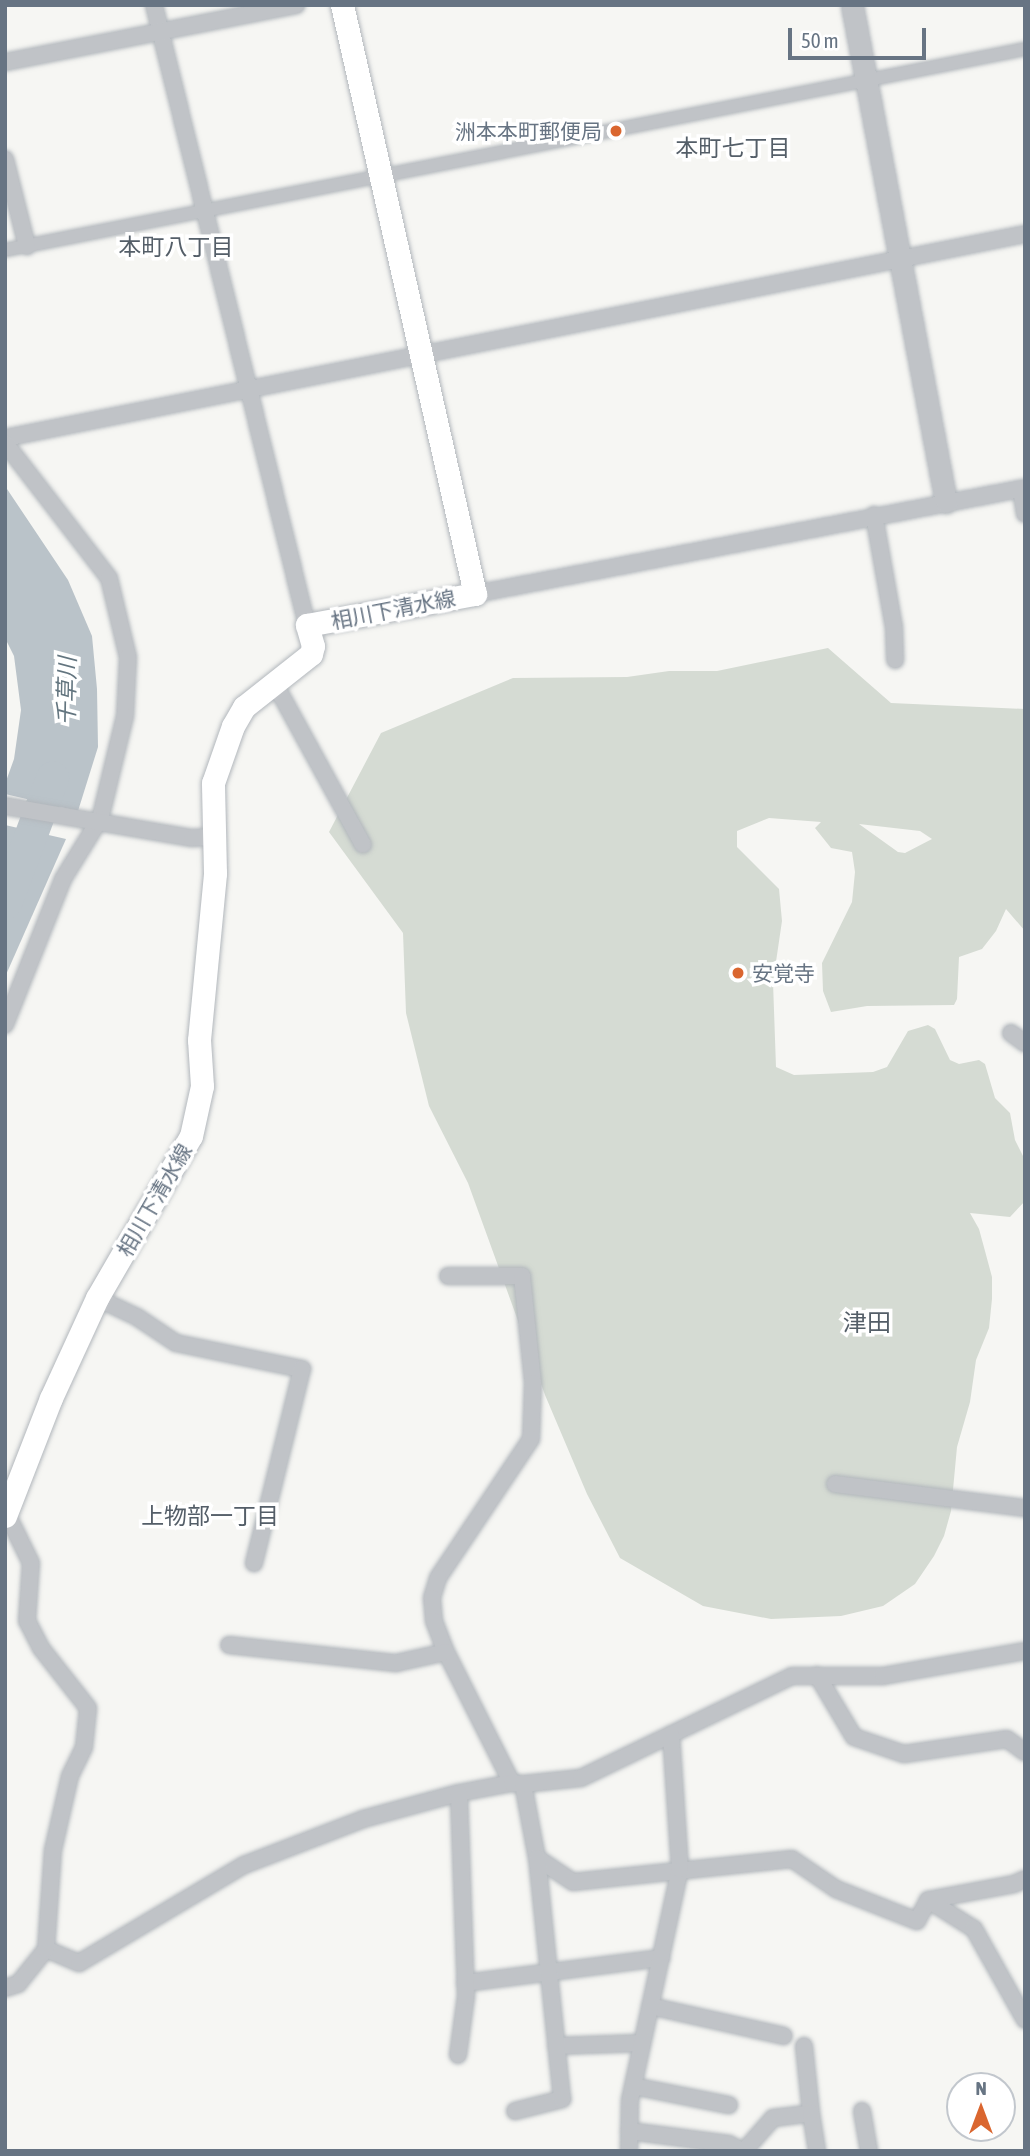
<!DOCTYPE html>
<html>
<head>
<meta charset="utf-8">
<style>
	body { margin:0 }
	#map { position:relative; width:1030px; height:2156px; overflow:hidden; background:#f6f6f3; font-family:"Asap Condensed","Noto Sans JP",sans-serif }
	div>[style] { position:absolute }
	.green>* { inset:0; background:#d5dbd3 }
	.water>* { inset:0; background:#bac3c9 }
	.river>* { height:33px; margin:-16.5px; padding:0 16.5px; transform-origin:16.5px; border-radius:16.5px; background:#bac3c9 }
	.roads { filter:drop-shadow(0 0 2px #b2b7bc) drop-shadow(0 0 2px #b2b7bc) }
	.pedestrian>* { height:12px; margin:-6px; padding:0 6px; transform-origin:6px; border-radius:6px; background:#c0c3c7 }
	.minor>* { height:16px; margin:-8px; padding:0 8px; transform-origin:8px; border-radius:8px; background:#c0c3c7 }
	.tertiary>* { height:21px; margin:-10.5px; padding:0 10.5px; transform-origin:10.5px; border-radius:10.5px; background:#c0c3c7 }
	.secondary>* { height:23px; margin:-11.5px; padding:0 11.5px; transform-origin:11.5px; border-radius:11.5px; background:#fff }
	.dots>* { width:19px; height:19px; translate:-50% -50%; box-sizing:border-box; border:4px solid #fff; border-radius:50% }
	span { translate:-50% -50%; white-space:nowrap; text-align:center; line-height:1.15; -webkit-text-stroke:7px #fff; paint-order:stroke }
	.poi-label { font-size:21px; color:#677483 }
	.right { translate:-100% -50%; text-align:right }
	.left { translate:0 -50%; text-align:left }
	.street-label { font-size:21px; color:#677483 }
	.neighbourhood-label { font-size:23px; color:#545e68 }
	.water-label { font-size:23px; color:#63757f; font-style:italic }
	.quarter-label { font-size:24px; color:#545e68 }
	.frame { position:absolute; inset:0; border:7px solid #677483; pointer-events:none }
	.north { position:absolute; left:946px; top:2072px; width:70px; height:70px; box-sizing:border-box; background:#fff; border:2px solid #c2c7cd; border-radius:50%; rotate:0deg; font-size:19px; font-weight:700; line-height:28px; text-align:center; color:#677483 }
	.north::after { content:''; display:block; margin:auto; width:24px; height:32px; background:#da662f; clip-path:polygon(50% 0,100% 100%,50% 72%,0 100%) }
	.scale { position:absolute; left:788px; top:28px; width:138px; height:32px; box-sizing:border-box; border:4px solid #677483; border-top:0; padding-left:9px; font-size:21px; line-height:24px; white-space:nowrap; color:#677483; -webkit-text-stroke:5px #fff; paint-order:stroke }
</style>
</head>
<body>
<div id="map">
	<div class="green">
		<div style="clip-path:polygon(evenodd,828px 648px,891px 703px,1025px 709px,1025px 931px,1006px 909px,996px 931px,982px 949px,959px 957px,957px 999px,954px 1005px,867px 1006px,831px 1012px,823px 991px,822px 963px,852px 902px,855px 872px,852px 852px,831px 848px,815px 828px,821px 822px,769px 818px,737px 831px,737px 847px,779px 889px,782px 921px,773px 982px,776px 1067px,794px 1075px,873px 1072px,887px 1067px,908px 1031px,928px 1025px,935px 1029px,950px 1060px,959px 1064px,979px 1060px,985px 1064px,995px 1098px,1010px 1113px,1015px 1140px,1025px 1160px,1025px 1201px,1010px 1217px,970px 1213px,979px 1229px,985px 1251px,992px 1277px,992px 1299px,989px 1328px,976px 1360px,970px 1402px,957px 1447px,951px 1511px,944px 1536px,934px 1556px,915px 1584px,883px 1606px,841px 1616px,771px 1619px,703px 1606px,620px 1558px,587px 1494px,545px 1395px,468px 1183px,429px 1106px,406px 1013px,403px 933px,329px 832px,381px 733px,513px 678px,627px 677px,669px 671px,717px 671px,828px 648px,859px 824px,920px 831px,932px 839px,905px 853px,898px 852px,859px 824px)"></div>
	</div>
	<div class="water">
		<div style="clip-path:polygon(5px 486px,68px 580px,92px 636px,97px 689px,98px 747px,78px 811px,5px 794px,5px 784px,14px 759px,21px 710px,14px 656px,5px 638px)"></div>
		<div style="clip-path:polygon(5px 825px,66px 839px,5px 977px)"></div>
	</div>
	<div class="river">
		<div style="left:5px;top:903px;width:134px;rotate:-69.4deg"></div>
	</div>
	<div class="roads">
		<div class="pedestrian">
			<div style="left:5px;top:250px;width:1040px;rotate:-11.15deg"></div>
		</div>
		<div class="minor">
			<div style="left:154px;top:5px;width:639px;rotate:76.14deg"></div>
			<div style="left:5px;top:62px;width:297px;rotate:-11.1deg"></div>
			<div style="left:5px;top:159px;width:90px;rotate:75.8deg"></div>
			<div style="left:5px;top:438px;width:1040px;rotate:-11.31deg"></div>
			<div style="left:5px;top:443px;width:170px;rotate:52.4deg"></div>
			<div style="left:109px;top:578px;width:81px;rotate:76.5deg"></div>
			<div style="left:128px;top:657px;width:59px;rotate:92.9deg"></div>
			<div style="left:125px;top:716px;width:106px;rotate:103.6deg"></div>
			<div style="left:100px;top:819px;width:70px;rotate:121.7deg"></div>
			<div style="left:63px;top:879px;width:157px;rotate:111.7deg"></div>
			<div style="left:1021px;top:489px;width:25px;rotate:81deg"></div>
			<div style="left:874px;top:515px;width:114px;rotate:79.9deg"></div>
			<div style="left:894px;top:627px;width:33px;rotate:88deg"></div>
			<div style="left:475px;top:594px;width:560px;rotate:-10.91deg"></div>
			<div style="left:275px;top:684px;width:183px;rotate:61.3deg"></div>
			<div style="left:5px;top:806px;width:190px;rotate:9.7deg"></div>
			<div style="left:192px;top:838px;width:22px;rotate:-3deg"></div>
			<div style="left:1011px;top:1033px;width:17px;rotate:36deg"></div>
			<div style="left:448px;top:1276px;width:74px"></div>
			<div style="left:522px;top:1276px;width:108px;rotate:84.1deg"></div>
			<div style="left:533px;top:1383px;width:56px;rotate:92deg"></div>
			<div style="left:531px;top:1439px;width:167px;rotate:123.8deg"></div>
			<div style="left:438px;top:1578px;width:21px;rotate:107deg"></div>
			<div style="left:432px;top:1598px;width:23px;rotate:85deg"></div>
			<div style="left:434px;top:1621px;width:33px;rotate:69deg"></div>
			<div style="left:446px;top:1652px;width:147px;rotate:63.3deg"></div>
			<div style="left:97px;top:1298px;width:44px;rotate:25.4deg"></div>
			<div style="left:137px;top:1317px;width:47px;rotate:33.7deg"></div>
			<div style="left:176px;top:1343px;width:129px;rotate:11.7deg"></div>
			<div style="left:302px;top:1369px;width:200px;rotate:103.9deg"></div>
			<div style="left:835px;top:1484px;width:192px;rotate:7.2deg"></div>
			<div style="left:229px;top:1645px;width:168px;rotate:6.2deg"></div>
			<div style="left:396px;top:1663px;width:51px;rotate:-12.4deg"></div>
			<div style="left:817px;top:1675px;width:72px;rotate:59.2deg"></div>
			<div style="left:854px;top:1737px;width:53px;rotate:18.8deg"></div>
			<div style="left:904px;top:1754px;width:104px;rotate:-8.3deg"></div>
			<div style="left:1007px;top:1739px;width:22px;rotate:36deg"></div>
			<div style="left:523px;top:1784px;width:75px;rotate:79.3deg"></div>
			<div style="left:537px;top:1858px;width:43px;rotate:33.7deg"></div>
			<div style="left:573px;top:1882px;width:220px;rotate:-6deg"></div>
			<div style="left:792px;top:1859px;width:53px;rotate:34.3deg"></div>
			<div style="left:836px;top:1889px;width:87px;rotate:21.6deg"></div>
			<div style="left:917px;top:1921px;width:24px;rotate:-62deg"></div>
			<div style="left:928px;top:1900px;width:87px;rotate:-10.5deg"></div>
			<div style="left:1014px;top:1884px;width:12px;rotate:-24deg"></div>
			<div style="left:928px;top:1900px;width:54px;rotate:32.2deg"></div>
			<div style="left:974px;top:1929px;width:104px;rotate:60.7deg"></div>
			<div style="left:46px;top:1949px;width:36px;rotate:23deg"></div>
			<div style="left:79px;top:1963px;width:192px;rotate:-30.7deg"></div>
			<div style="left:244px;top:1865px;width:128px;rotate:-21.1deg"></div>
			<div style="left:363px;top:1819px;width:99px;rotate:-15.2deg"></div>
			<div style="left:459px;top:1793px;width:54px;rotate:-10.7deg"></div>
			<div style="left:512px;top:1783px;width:11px;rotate:5deg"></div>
			<div style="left:523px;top:1784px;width:58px;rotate:-5.9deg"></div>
			<div style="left:581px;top:1778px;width:234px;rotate:-25.8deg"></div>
			<div style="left:792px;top:1676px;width:91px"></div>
			<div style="left:883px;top:1676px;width:144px;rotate:-10deg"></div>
			<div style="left:465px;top:1983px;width:198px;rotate:-7.3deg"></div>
			<div style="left:5px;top:1988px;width:14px;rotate:-17deg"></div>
			<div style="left:18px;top:1984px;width:45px;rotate:-51.3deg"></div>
			<div style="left:46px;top:1949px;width:99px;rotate:-86deg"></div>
			<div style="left:53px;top:1850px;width:76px;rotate:-77.1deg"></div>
			<div style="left:70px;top:1776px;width:32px;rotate:-64deg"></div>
			<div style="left:84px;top:1747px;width:39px;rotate:-84deg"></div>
			<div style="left:88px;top:1708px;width:76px;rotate:-128.1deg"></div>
			<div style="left:41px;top:1648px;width:30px;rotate:-117deg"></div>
			<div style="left:27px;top:1621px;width:58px;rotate:-86.1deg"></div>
			<div style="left:31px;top:1563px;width:55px;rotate:-116.1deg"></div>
			<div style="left:650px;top:2006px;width:137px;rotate:12.6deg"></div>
			<div style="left:556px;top:2046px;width:86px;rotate:-2deg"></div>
			<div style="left:804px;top:2046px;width:67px;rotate:84deg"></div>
			<div style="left:458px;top:2055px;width:60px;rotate:-82.3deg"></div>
			<div style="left:466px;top:1996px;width:203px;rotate:-92deg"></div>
			<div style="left:633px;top:2086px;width:98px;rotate:11.2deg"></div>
			<div style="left:515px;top:2111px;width:49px;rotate:-14.3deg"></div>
			<div style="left:562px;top:2099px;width:242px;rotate:-95.9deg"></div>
			<div style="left:862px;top:2111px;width:41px;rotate:80.1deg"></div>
			<div style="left:629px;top:2131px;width:101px;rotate:7.4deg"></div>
			<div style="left:729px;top:2144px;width:15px;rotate:28deg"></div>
			<div style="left:629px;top:2151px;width:51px;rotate:-88.9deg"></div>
			<div style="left:630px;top:2100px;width:236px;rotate:-77.8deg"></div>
			<div style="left:680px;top:1869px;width:135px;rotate:-93.8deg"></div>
			<div style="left:744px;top:2151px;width:44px;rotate:-48.7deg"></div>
			<div style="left:773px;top:2118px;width:38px;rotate:-7deg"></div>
			<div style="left:811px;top:2113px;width:38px;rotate:81deg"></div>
		</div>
		<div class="tertiary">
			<div style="left:852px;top:5px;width:506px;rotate:79.29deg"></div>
		</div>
		<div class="secondary">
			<div style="left:5px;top:1516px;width:127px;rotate:-68.7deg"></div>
			<div style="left:51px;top:1398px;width:110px;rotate:-65.3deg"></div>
			<div style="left:97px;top:1298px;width:187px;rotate:-59.9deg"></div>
			<div style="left:191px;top:1136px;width:51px;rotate:-77.6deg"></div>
			<div style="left:202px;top:1086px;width:46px;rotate:-93.7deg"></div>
			<div style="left:199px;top:1040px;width:168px;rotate:-84.5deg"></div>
			<div style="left:215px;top:873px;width:90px;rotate:-91.3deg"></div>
			<div style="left:213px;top:783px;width:60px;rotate:-70.7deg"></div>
			<div style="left:233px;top:726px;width:22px;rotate:-60deg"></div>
			<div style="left:244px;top:707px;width:85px;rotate:-38.3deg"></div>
			<div style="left:311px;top:654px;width:8px;rotate:-76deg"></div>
			<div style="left:313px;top:646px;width:22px;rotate:-106deg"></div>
			<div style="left:307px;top:625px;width:171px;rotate:-10.5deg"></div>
			<div style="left:475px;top:594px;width:604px;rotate:-102.72deg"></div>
		</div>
	</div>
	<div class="dots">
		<div style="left:616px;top:131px;background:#da662f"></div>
		<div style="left:738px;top:973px;background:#da662f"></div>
	</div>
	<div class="poi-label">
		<span class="right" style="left:602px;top:131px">洲本本町郵便局</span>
		<span class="left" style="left:752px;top:973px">安覚寺</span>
	</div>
	<div class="street-label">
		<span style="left:393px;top:609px;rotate:-11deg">相川下清水線</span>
		<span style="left:154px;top:1200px;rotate:-60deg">相川下清水線</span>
	</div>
	<div class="neighbourhood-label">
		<span style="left:733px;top:148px">本町七丁目</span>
		<span style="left:176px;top:247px">本町八丁目</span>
		<span style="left:210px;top:1516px">上物部一丁目</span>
	</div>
	<div class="water-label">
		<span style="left:67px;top:691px;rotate:-89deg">千草川</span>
	</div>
	<div class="quarter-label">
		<span style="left:867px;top:1323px">津田</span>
	</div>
	<div class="frame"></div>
	<div class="north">N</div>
	<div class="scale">50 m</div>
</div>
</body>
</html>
